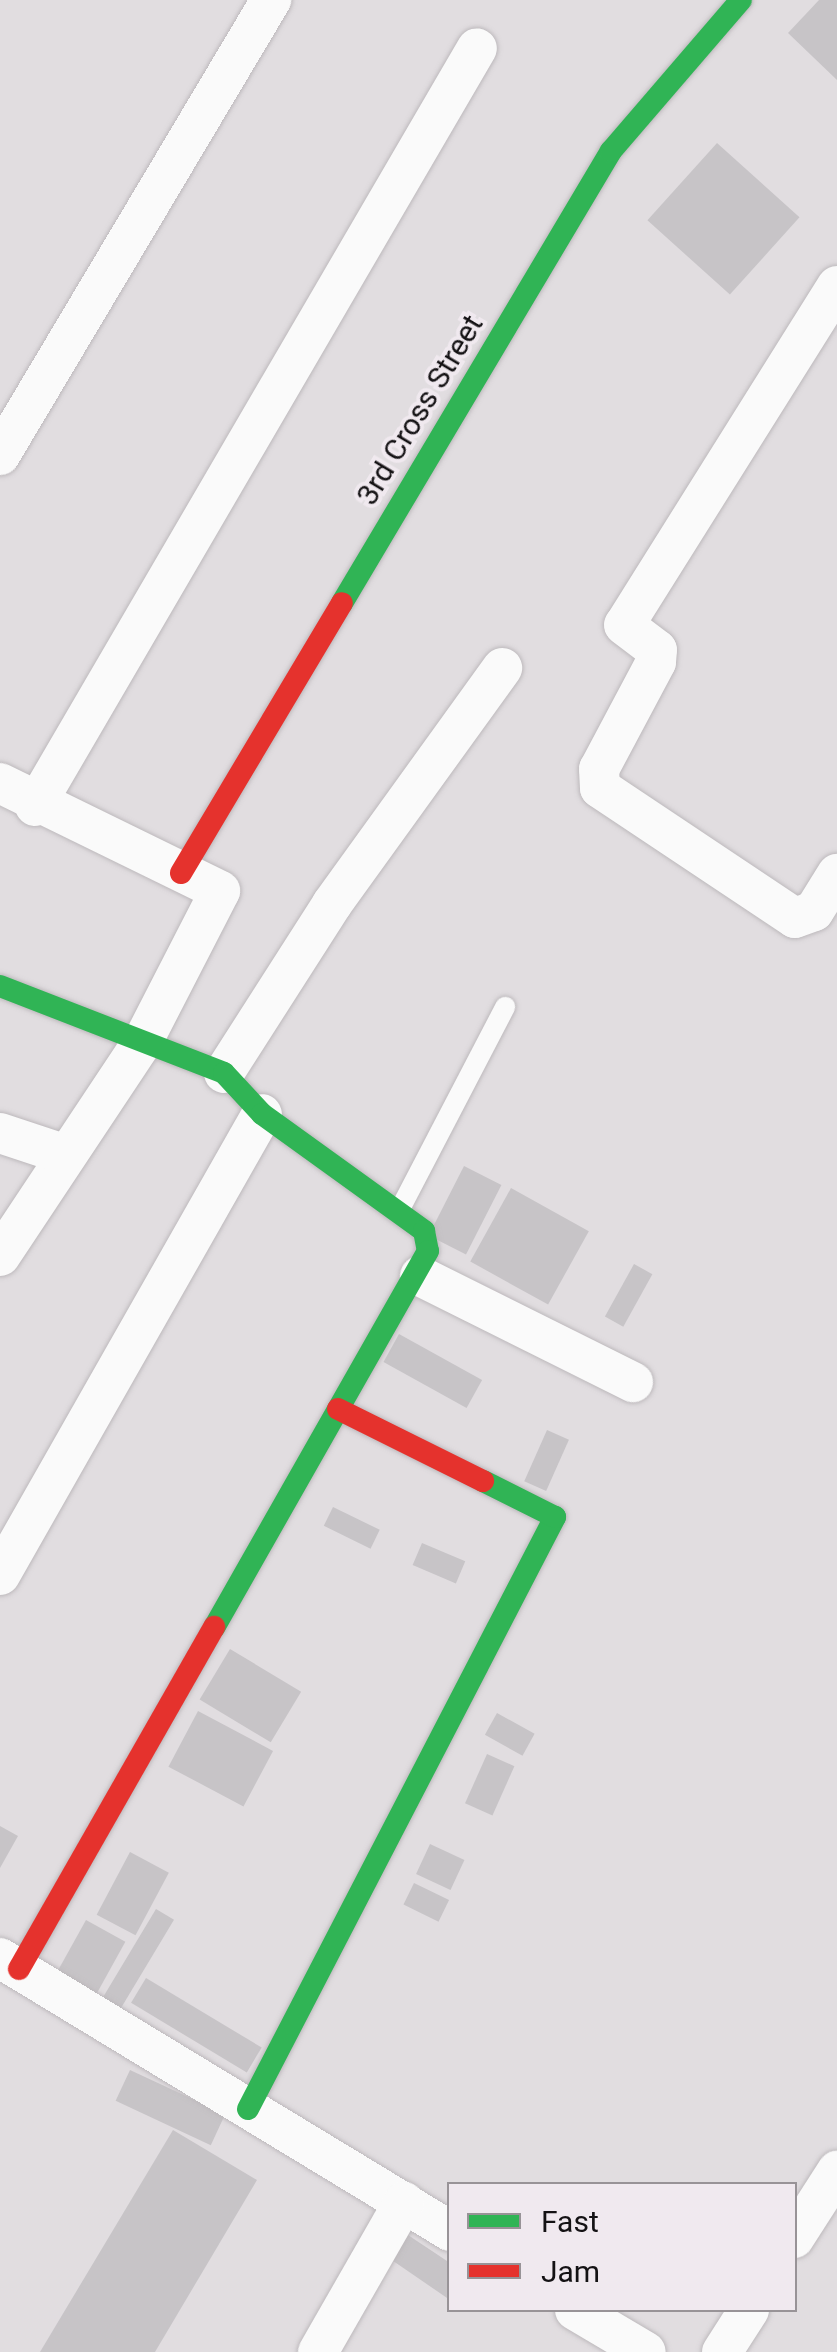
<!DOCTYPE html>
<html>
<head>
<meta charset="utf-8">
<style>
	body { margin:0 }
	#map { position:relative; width:837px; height:2352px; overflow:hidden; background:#e1dde0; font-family:Roboto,sans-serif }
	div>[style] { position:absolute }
	.building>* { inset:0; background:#c7c4c7; transform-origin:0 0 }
	.roads { filter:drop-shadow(0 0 2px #bdb9bc) drop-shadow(0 0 2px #bdb9bc) }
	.lane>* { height:20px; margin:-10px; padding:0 10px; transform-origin:10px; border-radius:10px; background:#fafafa }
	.street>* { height:40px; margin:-20px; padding:0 20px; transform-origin:20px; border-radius:20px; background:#fafafa }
	.fast>* { height:22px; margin:-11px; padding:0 11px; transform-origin:11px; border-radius:11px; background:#30b455 }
	.jam>* { height:22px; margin:-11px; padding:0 11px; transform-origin:11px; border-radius:11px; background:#e5322d }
	span { translate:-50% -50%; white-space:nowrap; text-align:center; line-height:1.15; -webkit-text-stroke:8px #f0e9ef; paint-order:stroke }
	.street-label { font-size:30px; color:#141214 }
	.legend { position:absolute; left:447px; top:2182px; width:350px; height:130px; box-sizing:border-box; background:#f0e9ef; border:2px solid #989397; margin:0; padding:12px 18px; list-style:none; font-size:30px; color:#141214 }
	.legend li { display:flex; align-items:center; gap:20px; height:50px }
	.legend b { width:50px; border:2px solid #989397 }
</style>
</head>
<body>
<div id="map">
	<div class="building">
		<div style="clip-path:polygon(819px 0,837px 0,837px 80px,788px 33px)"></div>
		<div style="left:717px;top:143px;width:111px;height:104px;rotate:42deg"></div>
		<div style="left:464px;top:1166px;width:42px;height:78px;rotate:27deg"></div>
		<div style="left:511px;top:1188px;width:89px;height:84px;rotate:29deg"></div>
		<div style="left:634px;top:1264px;width:21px;height:60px;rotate:29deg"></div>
		<div style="left:399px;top:1334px;width:95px;height:32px;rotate:29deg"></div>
		<div style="left:547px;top:1430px;width:24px;height:56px;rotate:24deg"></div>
		<div style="left:333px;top:1507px;width:52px;height:21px;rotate:26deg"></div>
		<div style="left:422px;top:1543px;width:47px;height:24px;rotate:23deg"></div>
		<div style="left:230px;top:1649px;width:83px;height:59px;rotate:31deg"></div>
		<div style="left:198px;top:1711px;width:85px;height:63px;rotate:28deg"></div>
		<div style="left:497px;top:1713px;width:43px;height:25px;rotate:29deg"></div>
		<div style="left:487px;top:1754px;width:30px;height:54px;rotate:24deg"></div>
		<div style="clip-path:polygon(0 1826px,18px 1836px,0 1868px)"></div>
		<div style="left:430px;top:1844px;width:38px;height:33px;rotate:25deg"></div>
		<div style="left:130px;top:1852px;width:44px;height:71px;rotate:28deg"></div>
		<div style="left:414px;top:1883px;width:39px;height:24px;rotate:26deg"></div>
		<div style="left:156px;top:1909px;width:21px;height:107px;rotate:31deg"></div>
		<div style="left:86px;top:1920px;width:45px;height:71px;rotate:29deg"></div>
		<div style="left:146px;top:1978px;width:135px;height:29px;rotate:31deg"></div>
		<div style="left:130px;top:2070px;width:105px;height:34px;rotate:25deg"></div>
		<div style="clip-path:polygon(173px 2130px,257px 2180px,155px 2352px,40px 2352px)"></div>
		<div style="clip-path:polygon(399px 2229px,450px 2263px,450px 2300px,383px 2254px)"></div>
	</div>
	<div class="roads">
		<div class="lane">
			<div style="left:400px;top:1209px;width:228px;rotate:-62.5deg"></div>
		</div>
		<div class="street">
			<div style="left:837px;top:286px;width:400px;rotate:122.1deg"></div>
			<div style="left:624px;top:625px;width:41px;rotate:37.1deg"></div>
			<div style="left:657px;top:650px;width:12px;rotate:95deg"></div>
			<div style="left:656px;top:662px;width:121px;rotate:118deg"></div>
			<div style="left:599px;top:769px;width:19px;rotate:87deg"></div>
			<div style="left:600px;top:788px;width:234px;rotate:33.7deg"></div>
			<div style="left:795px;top:918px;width:20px;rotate:-20deg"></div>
			<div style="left:814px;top:911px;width:44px;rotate:-58.1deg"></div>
			<div style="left:0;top:455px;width:530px;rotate:-59.22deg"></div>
			<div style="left:0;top:783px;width:245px;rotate:26.1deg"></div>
			<div style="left:220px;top:891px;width:169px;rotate:117.2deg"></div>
			<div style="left:143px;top:1041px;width:258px;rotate:123.6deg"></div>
			<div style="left:35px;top:806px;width:877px;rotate:-59.75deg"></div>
			<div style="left:224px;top:1073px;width:201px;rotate:-57.4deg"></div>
			<div style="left:332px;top:904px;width:291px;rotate:-54.2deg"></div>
			<div style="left:0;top:1133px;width:70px;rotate:18.4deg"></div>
			<div style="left:420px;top:1276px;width:238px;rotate:26.5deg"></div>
			<div style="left:0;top:1575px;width:530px;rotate:-60.39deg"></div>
			<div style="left:0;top:1958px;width:526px;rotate:31.24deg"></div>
			<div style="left:794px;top:2238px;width:80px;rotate:-57.3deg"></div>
			<div style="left:575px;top:2310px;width:82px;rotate:30.6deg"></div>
			<div style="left:318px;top:2352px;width:173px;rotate:-60.2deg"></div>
			<div style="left:722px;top:2352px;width:50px;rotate:-57.3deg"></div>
		</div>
		<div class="fast">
			<div style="left:342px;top:603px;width:526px;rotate:-59.24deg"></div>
			<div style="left:611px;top:151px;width:199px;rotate:-49.3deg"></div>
			<div style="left:0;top:986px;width:240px;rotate:21.2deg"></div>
			<div style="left:224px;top:1073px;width:56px;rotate:47.2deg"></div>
			<div style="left:262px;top:1114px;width:200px;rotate:35.8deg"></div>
			<div style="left:424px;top:1231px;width:20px;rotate:79deg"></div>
			<div style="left:428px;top:1251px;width:433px;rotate:119.6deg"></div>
			<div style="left:248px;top:2109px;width:667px;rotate:-62.59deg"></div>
			<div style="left:555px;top:1517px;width:80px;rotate:-153.4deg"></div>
		</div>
		<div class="jam">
			<div style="left:181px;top:873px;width:314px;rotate:-59.2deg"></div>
			<div style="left:338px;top:1409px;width:162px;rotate:26.4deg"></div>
			<div style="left:19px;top:1969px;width:394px;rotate:-60.3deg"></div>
		</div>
	</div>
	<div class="street-label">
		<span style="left:420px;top:410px;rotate:-59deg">3rd Cross Street</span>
	</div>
	<ul class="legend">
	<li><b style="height:12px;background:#30b455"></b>Fast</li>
	<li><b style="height:12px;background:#e5322d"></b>Jam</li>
	</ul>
</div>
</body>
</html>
